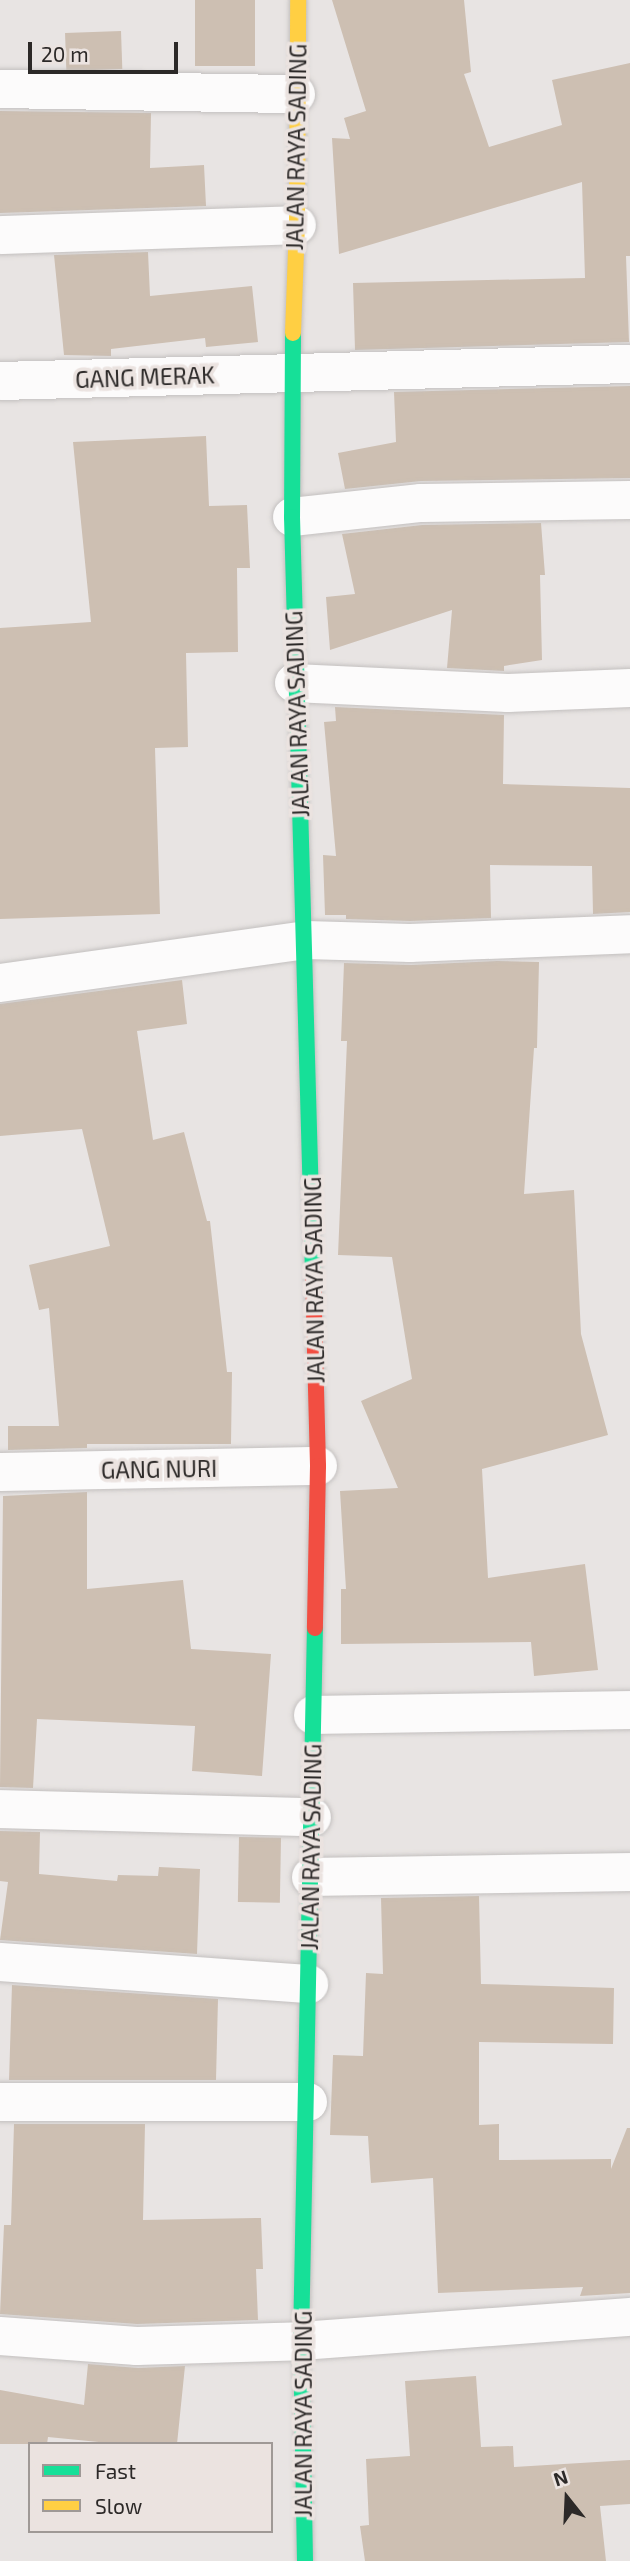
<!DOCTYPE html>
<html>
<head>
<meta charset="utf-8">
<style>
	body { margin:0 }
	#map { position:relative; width:630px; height:2561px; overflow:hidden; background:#e8e4e3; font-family:"Exo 2",sans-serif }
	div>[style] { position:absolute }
	.building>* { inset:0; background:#cdbfb2; transform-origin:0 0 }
	.roads { filter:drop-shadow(0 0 2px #c3c0bf) drop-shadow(0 0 2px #c3c0bf) }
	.street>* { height:38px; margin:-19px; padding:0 19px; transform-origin:19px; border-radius:19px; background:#fcfbfb }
	.fast>* { height:16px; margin:-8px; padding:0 8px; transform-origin:8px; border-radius:8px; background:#16e098 }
	.slow>* { height:16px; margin:-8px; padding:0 8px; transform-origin:8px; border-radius:8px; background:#ffcf43 }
	.jam>* { height:16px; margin:-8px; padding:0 8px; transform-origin:8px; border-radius:8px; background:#f24e42 }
	span { translate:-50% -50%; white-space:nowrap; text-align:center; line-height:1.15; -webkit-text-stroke:7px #ebe3e0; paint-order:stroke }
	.street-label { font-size:23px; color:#2c2928 }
	.legend { position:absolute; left:28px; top:2442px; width:245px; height:91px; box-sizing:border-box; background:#ebe3e0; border:2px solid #9f9996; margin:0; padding:9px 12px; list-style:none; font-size:21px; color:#2c2928 }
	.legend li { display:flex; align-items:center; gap:14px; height:35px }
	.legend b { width:35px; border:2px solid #9f9996 }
	.north { position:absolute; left:532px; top:2463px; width:70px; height:70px; -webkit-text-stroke:5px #ebe3e0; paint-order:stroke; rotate:342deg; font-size:19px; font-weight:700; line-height:28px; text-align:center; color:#2c2928 }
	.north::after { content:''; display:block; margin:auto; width:24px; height:32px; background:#2c2928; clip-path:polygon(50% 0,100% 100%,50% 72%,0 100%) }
	.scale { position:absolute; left:28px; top:42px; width:150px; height:32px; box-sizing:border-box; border:4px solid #2c2928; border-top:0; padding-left:9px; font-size:21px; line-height:24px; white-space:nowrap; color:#2c2928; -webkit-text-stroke:5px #ebe3e0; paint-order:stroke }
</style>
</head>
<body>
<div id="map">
	<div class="building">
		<div style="left:195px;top:0;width:60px;height:66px"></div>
		<div style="clip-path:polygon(332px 0,464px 0,471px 72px,464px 74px,489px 147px,562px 125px,552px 80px,630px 63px,630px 256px,626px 256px,629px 342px,355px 350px,353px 283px,585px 278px,582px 182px,339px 254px,332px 138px,350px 139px,344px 118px,366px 111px)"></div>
		<div style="left:121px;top:31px;width:38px;height:56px;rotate:88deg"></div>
		<div style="clip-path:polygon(0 111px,151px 113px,150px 168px,204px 165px,206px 206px,0 213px)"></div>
		<div style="clip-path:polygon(148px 252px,150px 296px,252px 286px,258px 342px,206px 347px,205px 338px,111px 349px,111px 356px,64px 355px,54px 255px)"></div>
		<div style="clip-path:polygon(630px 386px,630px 478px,421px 481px,345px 489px,338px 453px,396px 442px,394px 392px)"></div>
		<div style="clip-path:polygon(206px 436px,209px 506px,247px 505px,250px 568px,237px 568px,238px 652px,186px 653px,188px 747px,155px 748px,160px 914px,0 919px,0 628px,91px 622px,73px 442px)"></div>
		<div style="clip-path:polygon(541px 523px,545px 575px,540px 575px,542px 660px,504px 666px,504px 671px,447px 668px,452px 610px,330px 650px,326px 597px,355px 594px,342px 534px,422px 525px)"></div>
		<div style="clip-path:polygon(335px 707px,504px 715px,503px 784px,630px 788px,630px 912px,593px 914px,592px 866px,490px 865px,491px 918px,410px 921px,346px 919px,346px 915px,325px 915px,323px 855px,336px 856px,324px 722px,336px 721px)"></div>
		<div style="clip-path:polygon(497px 961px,539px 962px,537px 1048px,534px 1048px,524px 1194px,574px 1190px,581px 1334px,608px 1435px,482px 1469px,488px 1578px,585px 1564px,598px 1670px,534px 1676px,531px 1642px,341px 1644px,341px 1589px,346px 1589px,340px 1491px,398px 1488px,361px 1401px,412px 1379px,392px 1257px,338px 1255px,347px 1041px,341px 1041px,344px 963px,411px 965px)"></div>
		<div style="clip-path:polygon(182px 980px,187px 1024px,137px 1031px,153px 1140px,184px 1132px,207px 1221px,210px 1221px,227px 1372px,232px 1372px,231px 1444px,87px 1444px,87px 1448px,8px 1450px,8px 1426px,59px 1426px,49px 1308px,39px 1310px,29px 1265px,110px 1246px,82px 1129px,0 1136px,0 1004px)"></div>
		<div style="clip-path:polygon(87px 1492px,87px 1589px,183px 1580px,191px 1649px,271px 1654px,262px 1776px,192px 1771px,195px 1726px,37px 1719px,33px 1788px,0 1787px,3px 1496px)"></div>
		<div style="clip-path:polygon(0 1831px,40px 1832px,39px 1874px,117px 1881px,118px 1875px,158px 1876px,159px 1867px,200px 1869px,197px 1954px,0 1940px,8px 1882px,0 1881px)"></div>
		<div style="left:239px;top:1837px;width:42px;height:65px;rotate:1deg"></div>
		<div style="clip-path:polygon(479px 1896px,481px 1984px,614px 1988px,613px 2044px,479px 2042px,479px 2125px,499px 2124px,499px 2160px,611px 2159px,611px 2169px,627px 2128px,630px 2128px,630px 2293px,580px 2296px,583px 2287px,438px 2293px,433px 2178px,371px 2183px,368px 2136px,330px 2135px,333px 2055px,363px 2056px,366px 1973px,383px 1974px,381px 1898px)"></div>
		<div style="clip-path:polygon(12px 1985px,218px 1999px,216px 2080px,9px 2080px)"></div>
		<div style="clip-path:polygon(14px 2124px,145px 2124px,143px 2220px,261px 2218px,263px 2269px,256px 2269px,258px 2320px,137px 2324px,0 2314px,4px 2225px,11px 2225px)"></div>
		<div style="clip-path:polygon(88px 2364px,138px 2368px,185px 2366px,177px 2444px,119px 2444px,48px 2437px,47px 2444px,0 2444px,0 2390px,84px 2405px)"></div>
		<div style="clip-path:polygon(476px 2376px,481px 2447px,513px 2446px,514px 2467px,630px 2460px,630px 2504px,600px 2506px,606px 2561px,365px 2561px,360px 2526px,369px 2525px,366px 2459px,410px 2456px,405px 2381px)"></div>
	</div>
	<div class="roads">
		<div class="street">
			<div style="left:0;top:89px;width:296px;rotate:1deg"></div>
			<div style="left:0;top:235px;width:297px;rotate:-1.9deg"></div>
			<div style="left:0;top:381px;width:630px;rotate:-1.55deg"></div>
			<div style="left:292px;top:517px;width:130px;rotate:-6.2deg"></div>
			<div style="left:421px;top:503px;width:209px;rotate:-0.8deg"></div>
			<div style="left:294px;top:683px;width:214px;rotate:2.7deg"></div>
			<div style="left:508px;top:693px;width:122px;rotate:-2.3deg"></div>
			<div style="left:0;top:983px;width:309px;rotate:-8deg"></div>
			<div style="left:306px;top:940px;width:104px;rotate:1.7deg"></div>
			<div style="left:410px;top:943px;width:220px;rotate:-2.3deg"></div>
			<div style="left:0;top:1472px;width:318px;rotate:-1.1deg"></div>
			<div style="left:313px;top:1715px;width:317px;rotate:-0.9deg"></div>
			<div style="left:0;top:1809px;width:312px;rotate:1.5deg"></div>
			<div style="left:311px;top:1877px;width:319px;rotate:-0.9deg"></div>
			<div style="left:0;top:1962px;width:310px;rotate:4.1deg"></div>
			<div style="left:0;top:2102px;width:308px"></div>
			<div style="left:0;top:2336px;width:137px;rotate:4.2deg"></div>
			<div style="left:137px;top:2346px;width:164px;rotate:-1.7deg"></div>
			<div style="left:301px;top:2341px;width:330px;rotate:-4.2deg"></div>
		</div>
		<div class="fast">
			<div style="left:293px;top:333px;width:184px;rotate:90.3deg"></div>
			<div style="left:292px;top:517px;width:757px;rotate:88.41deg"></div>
			<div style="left:305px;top:2561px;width:220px;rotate:-91deg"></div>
			<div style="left:301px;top:2341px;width:713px;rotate:-88.88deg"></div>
		</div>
		<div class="slow">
			<div style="left:293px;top:333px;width:108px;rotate:-87.9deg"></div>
			<div style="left:297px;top:225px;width:225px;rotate:-89.7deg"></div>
		</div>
		<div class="jam">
			<div style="left:313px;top:1274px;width:192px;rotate:88.5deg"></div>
			<div style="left:318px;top:1466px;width:162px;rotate:91.1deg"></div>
		</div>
	</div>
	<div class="street-label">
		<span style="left:296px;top:147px;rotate:-89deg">JALAN RAYA SADING</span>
		<span style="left:145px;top:377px;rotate:-2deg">GANG MERAK</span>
		<span style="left:297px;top:714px;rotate:-92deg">JALAN RAYA SADING</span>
		<span style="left:314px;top:1280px;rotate:-91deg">JALAN RAYA SADING</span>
		<span style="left:159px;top:1469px;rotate:-1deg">GANG NURI</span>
		<span style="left:311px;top:1847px;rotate:-89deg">JALAN RAYA SADING</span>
		<span style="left:303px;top:2414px;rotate:-90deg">JALAN RAYA SADING</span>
	</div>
	<ul class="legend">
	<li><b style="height:9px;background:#16e098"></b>Fast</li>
	<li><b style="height:9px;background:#ffcf43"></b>Slow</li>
	</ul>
	<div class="north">N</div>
	<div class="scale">20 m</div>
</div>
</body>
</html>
